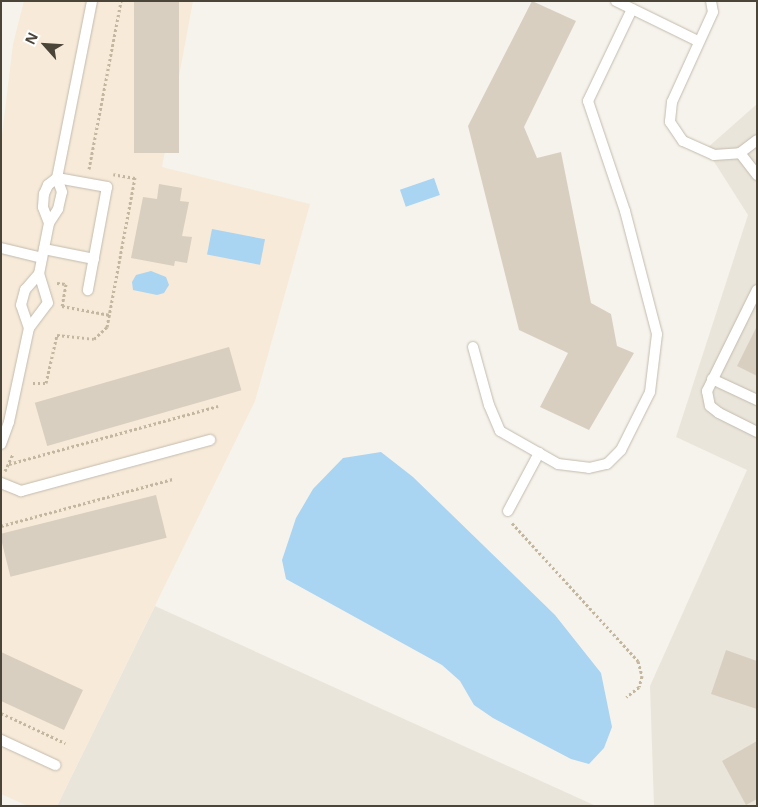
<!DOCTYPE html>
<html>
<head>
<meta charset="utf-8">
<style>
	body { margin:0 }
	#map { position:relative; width:758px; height:807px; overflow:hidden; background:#f6f3ec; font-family:"Noto Sans",sans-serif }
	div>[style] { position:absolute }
	.residential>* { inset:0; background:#eae5da }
	.commercial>* { inset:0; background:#f7ead8 }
	.water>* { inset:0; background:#a9d4f2; transform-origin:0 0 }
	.building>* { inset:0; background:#d8cfc1; transform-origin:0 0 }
	.path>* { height:3px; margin-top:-1.5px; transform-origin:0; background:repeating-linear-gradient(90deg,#c4b79f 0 2.5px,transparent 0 5px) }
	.roads { filter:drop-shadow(0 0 1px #c2bbae) drop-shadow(0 0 1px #c2bbae) }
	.lane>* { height:10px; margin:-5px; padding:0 5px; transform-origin:5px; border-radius:5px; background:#fff }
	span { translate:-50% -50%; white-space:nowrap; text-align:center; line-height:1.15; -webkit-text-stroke:5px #fff; paint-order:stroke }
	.frame { position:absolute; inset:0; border:2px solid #4b4439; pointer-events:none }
	.north { position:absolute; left:20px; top:20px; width:50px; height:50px; -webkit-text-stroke:4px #fff; paint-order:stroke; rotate:296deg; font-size:14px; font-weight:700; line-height:20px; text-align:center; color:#4b4439 }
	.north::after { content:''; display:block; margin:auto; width:18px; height:22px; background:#4b4439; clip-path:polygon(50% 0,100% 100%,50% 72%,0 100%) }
</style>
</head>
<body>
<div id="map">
	<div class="residential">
		<div style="clip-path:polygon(757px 104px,757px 806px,654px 806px,650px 686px,747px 470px,676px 437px,748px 215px,706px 149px)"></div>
		<div style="clip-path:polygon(155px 606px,596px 806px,57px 806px)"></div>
	</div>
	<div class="commercial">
		<div style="clip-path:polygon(24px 1px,193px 1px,162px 167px,310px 204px,255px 401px,57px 806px,28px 806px,1px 794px,1px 143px,13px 44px)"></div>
	</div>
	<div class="water">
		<div style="left:434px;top:178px;width:18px;height:36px;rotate:71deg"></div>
		<div style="left:212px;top:229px;width:54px;height:26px;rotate:11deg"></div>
		<div style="clip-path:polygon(151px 271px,166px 277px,169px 285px,164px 293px,157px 295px,133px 290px,132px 282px,136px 275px)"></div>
		<div style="clip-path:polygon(381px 452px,413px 477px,555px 615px,601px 673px,612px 727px,604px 748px,589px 764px,571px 759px,493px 718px,474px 705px,460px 681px,442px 665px,286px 579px,282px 560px,296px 518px,313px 489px,343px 458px)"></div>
	</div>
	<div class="building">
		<div style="left:134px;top:1px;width:45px;height:152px"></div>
		<div style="clip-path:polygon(532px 1px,576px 21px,524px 127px,537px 158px,561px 152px,591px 303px,611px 314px,617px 346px,634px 353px,589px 430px,540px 407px,568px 353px,519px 330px,468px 126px)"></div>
		<div style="clip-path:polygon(159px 184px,182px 188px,180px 201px,189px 202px,182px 236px,192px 237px,187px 263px,175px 261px,174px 266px,131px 258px,143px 197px,157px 199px)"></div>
		<div style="clip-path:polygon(757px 326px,757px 376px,737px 366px)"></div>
		<div style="left:229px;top:347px;width:45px;height:202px;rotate:74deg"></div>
		<div style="left:156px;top:495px;width:44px;height:161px;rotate:76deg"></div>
		<div style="clip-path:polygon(726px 650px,757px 661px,757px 709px,711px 694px)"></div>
		<div style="clip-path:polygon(1px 652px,83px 690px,64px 730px,1px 701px)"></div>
		<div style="clip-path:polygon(757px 741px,757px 799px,746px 805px,722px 761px)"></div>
	</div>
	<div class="path">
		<div style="left:89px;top:169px;width:171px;rotate:-79.2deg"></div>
		<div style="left:57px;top:283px;width:9px;rotate:6deg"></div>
		<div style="left:66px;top:284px;width:22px;rotate:100deg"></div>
		<div style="left:62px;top:306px;width:49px;rotate:10.6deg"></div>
		<div style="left:33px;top:383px;width:13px"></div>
		<div style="left:46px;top:383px;width:49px;rotate:-77.1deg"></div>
		<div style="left:57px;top:335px;width:37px;rotate:6deg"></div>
		<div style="left:94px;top:339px;width:18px;rotate:-43deg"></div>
		<div style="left:107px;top:327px;width:152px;rotate:-79.4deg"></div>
		<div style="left:135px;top:178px;width:22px;rotate:-170deg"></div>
		<div style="left:9px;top:464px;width:217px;rotate:-15.5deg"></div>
		<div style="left:5px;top:471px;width:19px;rotate:-65deg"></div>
		<div style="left:512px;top:523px;width:187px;rotate:47.6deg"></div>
		<div style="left:638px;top:661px;width:16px;rotate:75deg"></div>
		<div style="left:642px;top:676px;width:11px;rotate:105deg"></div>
		<div style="left:639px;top:687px;width:16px;rotate:142deg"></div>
		<div style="left:1px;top:526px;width:178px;rotate:-15.3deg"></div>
		<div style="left:1px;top:713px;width:71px;rotate:25.1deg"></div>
	</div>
	<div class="roads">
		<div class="lane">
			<div style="left:616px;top:1px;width:91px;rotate:26deg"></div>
			<div style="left:711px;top:1px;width:11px;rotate:80deg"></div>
			<div style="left:713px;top:12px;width:99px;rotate:114.5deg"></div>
			<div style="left:672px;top:102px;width:20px;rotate:96deg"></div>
			<div style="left:670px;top:122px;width:23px;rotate:56deg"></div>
			<div style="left:683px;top:141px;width:34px;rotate:24deg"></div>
			<div style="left:714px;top:155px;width:26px;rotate:-4deg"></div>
			<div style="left:740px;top:153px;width:21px;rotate:-37deg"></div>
			<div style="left:740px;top:153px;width:28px;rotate:52deg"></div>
			<div style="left:49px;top:223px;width:17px;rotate:-111deg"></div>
			<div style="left:43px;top:207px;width:13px;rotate:-86deg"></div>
			<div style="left:44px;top:194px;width:10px;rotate:-66deg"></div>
			<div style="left:48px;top:185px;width:11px;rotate:-38deg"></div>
			<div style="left:57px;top:178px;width:51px;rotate:10.2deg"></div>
			<div style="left:107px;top:187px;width:105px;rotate:100.5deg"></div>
			<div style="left:1px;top:248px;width:42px;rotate:13.7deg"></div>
			<div style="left:44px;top:249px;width:51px;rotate:11.3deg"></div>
			<div style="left:757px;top:290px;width:113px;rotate:116.3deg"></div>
			<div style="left:707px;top:391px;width:15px;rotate:79deg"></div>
			<div style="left:710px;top:406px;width:11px;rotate:38deg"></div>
			<div style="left:719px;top:413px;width:42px;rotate:26.6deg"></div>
			<div style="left:29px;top:328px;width:24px;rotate:-109deg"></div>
			<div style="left:21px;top:305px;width:16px;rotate:-75deg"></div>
			<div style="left:25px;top:290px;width:21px;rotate:-49deg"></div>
			<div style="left:39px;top:274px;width:52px;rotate:-78.9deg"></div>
			<div style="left:49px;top:223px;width:17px;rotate:-57deg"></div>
			<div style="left:58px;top:209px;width:17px;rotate:-77deg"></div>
			<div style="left:62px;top:192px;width:15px;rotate:-110deg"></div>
			<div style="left:57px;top:178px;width:180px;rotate:-78.8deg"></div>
			<div style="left:473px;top:347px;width:60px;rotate:74.6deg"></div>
			<div style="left:489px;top:405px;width:28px;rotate:67deg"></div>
			<div style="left:500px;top:431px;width:67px;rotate:29.6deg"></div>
			<div style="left:558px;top:464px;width:31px;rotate:7deg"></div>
			<div style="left:589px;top:468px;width:18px;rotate:-13deg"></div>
			<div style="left:607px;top:464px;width:20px;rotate:-45deg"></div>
			<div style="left:621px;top:450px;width:65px;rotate:-63.4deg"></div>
			<div style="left:650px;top:392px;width:58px;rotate:-83.1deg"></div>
			<div style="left:657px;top:334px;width:127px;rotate:-104.6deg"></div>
			<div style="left:625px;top:211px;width:116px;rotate:-108.6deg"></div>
			<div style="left:588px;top:101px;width:102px;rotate:-64.4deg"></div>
			<div style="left:712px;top:379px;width:50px;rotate:25deg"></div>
			<div style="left:1px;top:444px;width:23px;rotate:-70deg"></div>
			<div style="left:9px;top:422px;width:96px;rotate:-78deg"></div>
			<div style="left:29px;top:328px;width:31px;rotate:-53deg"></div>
			<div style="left:48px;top:303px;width:30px;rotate:-107deg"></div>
			<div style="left:1px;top:483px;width:22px;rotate:22deg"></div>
			<div style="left:21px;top:491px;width:196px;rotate:-15.1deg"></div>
			<div style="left:508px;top:511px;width:66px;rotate:-61.9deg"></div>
			<div style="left:1px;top:740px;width:60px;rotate:24.8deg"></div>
		</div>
	</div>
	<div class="frame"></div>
	<div class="north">N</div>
</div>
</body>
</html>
